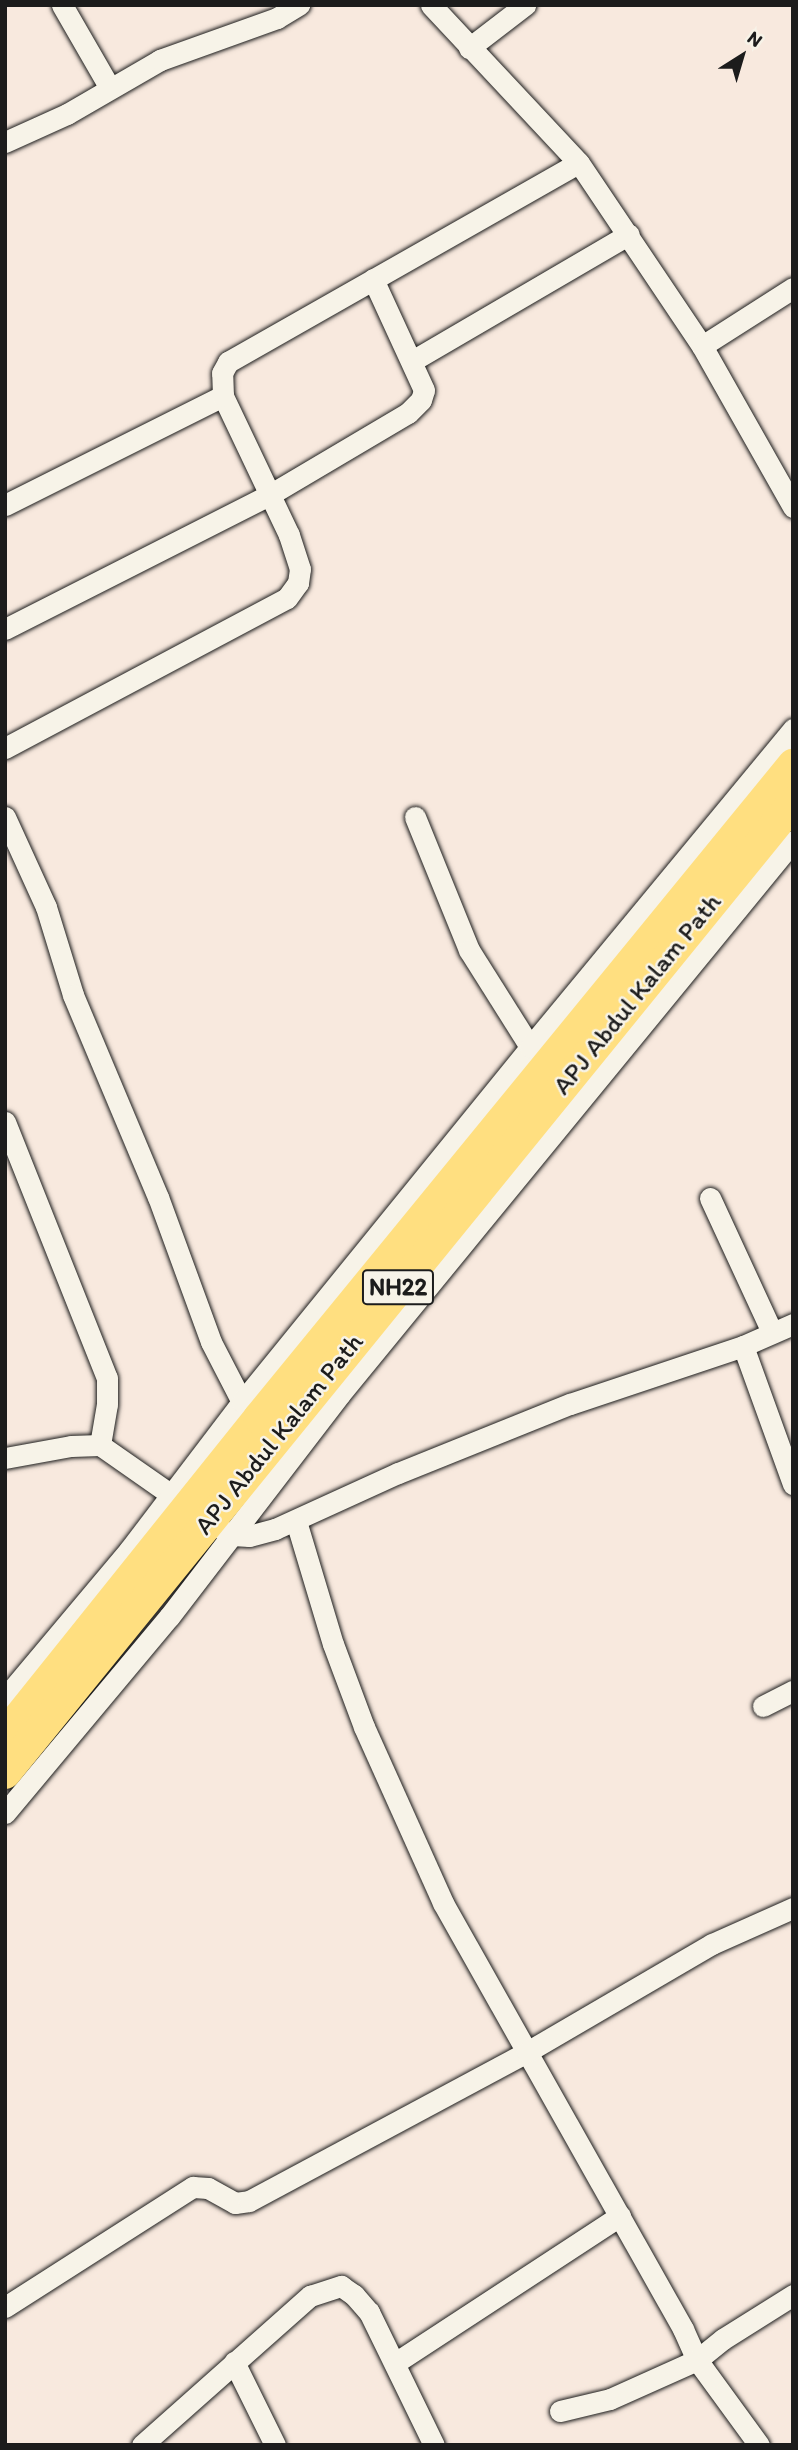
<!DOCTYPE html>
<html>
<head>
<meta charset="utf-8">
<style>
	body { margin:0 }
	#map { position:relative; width:798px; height:2450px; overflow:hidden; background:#f8e9de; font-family:Itim,sans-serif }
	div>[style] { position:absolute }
	.roads { filter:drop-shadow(0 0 2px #1c1c1c) drop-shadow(0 0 2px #1c1c1c) }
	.minor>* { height:21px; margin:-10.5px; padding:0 10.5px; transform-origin:10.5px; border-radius:10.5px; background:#f7f3e8 }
	.highway>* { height:32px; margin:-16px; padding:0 16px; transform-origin:16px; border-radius:16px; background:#ffdf80 }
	span { translate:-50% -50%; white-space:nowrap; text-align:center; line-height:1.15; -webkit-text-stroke:5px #f7f3e8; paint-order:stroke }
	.shield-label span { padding:2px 5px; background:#f7f3e8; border:2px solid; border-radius:5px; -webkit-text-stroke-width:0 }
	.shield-label { font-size:24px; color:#1c1c1c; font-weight:700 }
	.street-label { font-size:26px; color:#1c1c1c }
	.frame { position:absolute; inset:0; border:7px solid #1c1c1c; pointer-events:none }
	.north { position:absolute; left:707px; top:21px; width:70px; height:70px; -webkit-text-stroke:5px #f7f3e8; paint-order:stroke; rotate:37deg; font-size:19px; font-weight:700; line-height:28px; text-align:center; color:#1c1c1c }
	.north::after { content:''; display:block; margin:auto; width:24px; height:32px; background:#1c1c1c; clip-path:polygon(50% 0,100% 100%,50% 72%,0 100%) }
</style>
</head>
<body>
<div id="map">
	<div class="roads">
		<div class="minor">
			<div style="left:62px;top:5px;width:96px;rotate:60deg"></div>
			<div style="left:431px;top:5px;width:216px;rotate:46.9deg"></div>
			<div style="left:579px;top:163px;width:220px;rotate:56.1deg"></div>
			<div style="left:702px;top:346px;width:185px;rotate:60.5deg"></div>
			<div style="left:469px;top:48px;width:71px;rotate:-37.5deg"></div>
			<div style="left:5px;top:142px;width:68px;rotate:-24.3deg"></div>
			<div style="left:67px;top:114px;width:108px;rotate:-30.1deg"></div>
			<div style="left:160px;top:60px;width:124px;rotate:-19.7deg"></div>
			<div style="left:277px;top:18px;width:26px;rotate:-31deg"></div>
			<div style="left:702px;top:346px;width:108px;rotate:-32.5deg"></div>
			<div style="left:412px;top:361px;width:251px;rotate:-30.3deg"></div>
			<div style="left:5px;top:505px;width:244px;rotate:-26.6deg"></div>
			<div style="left:5px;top:629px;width:298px;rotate:-26.9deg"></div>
			<div style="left:271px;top:494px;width:159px;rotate:-30.6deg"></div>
			<div style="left:408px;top:413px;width:18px;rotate:-45deg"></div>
			<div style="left:421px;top:400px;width:10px;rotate:-73deg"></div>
			<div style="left:424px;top:390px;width:122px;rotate:-114.7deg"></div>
			<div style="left:5px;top:748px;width:319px;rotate:-28deg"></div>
			<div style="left:287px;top:598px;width:19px;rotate:-54deg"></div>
			<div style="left:298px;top:583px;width:14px;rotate:-82deg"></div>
			<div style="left:300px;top:569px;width:36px;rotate:-108deg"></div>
			<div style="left:289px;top:535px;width:154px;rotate:-115.4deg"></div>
			<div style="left:223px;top:396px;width:23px;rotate:-92deg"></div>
			<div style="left:222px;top:373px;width:13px;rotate:-61deg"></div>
			<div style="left:228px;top:362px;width:403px;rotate:-29.6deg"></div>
			<div style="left:5px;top:817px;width:99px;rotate:65.5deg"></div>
			<div style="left:46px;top:907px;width:92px;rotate:72.9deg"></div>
			<div style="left:73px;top:995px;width:219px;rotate:67.2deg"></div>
			<div style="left:158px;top:1197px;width:154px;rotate:69.9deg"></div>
			<div style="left:211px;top:1342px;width:68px;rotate:62.7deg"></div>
			<div style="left:415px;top:817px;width:144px;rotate:67.9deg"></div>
			<div style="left:469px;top:950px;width:115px;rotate:57.8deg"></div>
			<div style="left:5px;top:1122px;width:276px;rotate:68.3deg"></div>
			<div style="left:107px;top:1378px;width:26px;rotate:90deg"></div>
			<div style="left:107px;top:1404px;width:42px;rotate:99.7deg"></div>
			<div style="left:710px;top:1198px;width:148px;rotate:65.2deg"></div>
			<div style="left:743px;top:1346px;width:147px;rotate:70.1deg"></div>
			<div style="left:5px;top:1458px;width:67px;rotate:-10.3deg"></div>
			<div style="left:71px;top:1446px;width:29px;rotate:-2deg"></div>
			<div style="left:100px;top:1445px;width:101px;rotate:34.9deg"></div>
			<div style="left:296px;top:1521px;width:128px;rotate:73.3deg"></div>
			<div style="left:333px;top:1644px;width:89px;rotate:69.5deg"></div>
			<div style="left:364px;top:1727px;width:193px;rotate:65.8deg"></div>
			<div style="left:443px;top:1903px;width:489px;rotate:60.6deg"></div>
			<div style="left:683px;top:2329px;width:34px;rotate:66deg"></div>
			<div style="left:697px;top:2360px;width:105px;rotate:53.9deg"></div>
			<div style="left:224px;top:1531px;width:9px;rotate:27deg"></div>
			<div style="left:232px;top:1535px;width:17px;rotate:3deg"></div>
			<div style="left:249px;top:1536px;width:27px;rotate:-15deg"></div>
			<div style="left:275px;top:1529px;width:135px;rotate:-24.5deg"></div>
			<div style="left:398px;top:1473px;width:185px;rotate:-21.9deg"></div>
			<div style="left:570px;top:1404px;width:182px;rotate:-18.5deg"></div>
			<div style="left:743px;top:1346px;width:55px;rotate:-23.7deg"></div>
			<div style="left:5px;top:1698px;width:194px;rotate:-50deg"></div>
			<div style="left:130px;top:1549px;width:185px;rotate:-52.7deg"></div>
			<div style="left:242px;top:1402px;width:457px;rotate:-50.9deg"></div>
			<div style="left:530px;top:1047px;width:413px;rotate:-50.4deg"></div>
			<div style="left:763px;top:1706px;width:34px;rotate:-27deg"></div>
			<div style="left:5px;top:1813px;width:256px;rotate:-50.1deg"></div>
			<div style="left:169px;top:1617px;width:281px;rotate:-52.5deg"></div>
			<div style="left:340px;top:1394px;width:715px;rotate:-50.68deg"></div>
			<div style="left:5px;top:2307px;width:223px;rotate:-32.6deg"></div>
			<div style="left:193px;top:2187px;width:15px;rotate:4deg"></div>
			<div style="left:208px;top:2188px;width:31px;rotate:29deg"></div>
			<div style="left:235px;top:2203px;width:14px;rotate:-8deg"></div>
			<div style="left:249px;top:2201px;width:315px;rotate:-28.2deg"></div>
			<div style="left:527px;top:2052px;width:214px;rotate:-30.3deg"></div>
			<div style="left:712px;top:1944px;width:89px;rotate:-24deg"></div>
			<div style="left:234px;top:2362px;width:93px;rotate:63.7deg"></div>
			<div style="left:395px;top:2363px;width:269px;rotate:-33.2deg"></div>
			<div style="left:560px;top:2411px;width:51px;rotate:-13.5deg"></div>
			<div style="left:610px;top:2399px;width:95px;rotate:-24.1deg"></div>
			<div style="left:697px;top:2360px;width:33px;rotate:-39deg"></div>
			<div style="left:723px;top:2339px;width:83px;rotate:-32.2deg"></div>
			<div style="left:142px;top:2445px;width:225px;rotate:-41.6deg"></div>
			<div style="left:310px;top:2296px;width:33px;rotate:-18deg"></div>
			<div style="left:341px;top:2286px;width:16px;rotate:35deg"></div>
			<div style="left:354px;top:2295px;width:23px;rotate:49deg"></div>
			<div style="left:369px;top:2312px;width:148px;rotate:64deg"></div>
		</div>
		<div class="highway">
			<div style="left:5px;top:1735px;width:406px;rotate:-51.3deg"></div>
			<div style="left:259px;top:1418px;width:844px;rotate:-50.72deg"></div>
			<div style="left:5px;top:1773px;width:1250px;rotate:-50.91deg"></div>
		</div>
	</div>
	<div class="shield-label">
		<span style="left:398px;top:1287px">NH22</span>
	</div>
	<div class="street-label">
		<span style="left:637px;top:994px;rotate:-51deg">APJ Abdul Kalam Path</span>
		<span style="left:279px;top:1434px;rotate:-51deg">APJ Abdul Kalam Path</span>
	</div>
	<div class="frame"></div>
	<div class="north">N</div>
</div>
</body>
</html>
